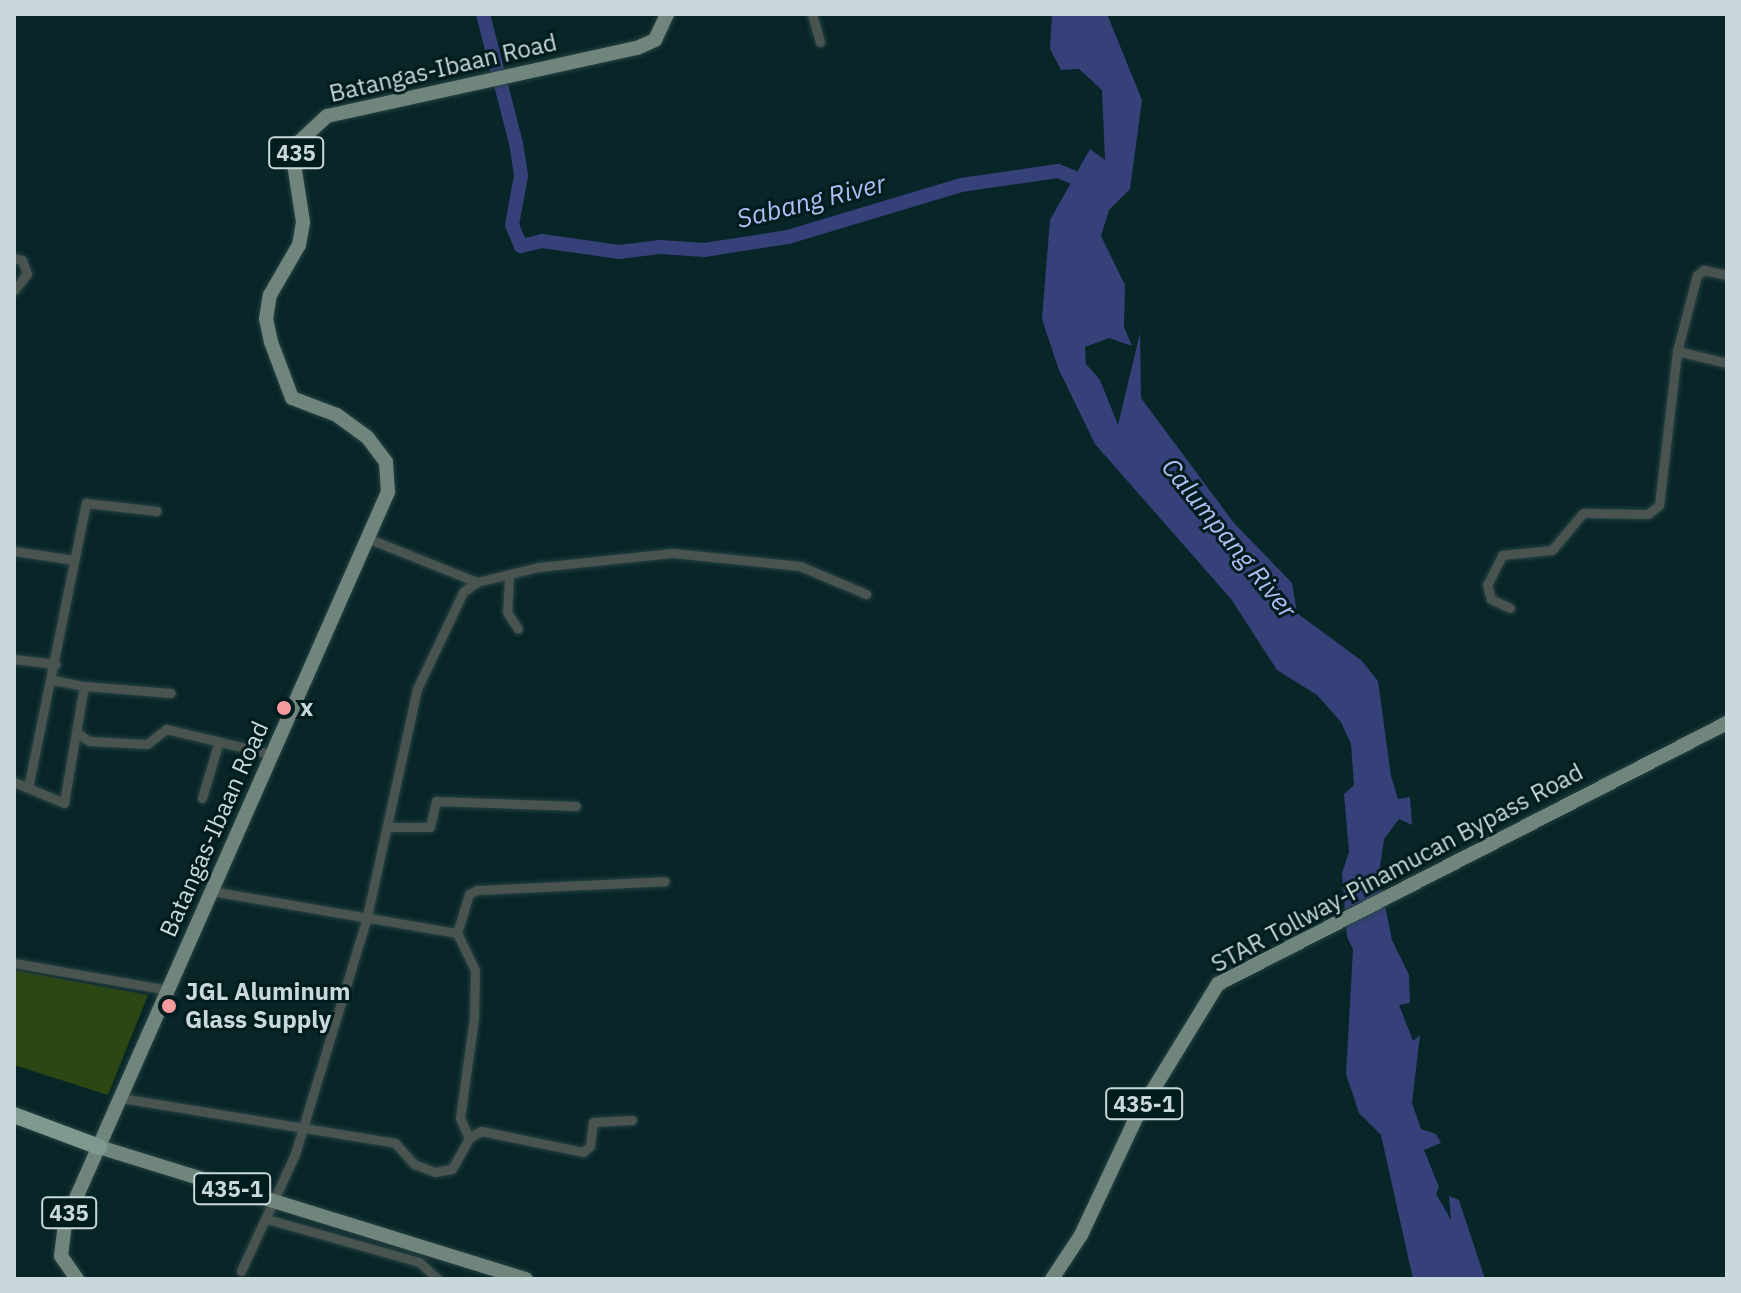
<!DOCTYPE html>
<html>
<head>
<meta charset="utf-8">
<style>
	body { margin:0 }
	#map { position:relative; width:1741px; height:1293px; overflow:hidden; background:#082527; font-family:"IBM Plex Sans",sans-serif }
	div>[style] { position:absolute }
	.green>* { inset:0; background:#2c4714 }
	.water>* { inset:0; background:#36417a }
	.river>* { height:14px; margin:-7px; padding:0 7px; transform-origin:7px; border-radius:7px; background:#36417a }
	.roads { filter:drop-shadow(0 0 2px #274244) drop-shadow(0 0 2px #274244) }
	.street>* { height:9px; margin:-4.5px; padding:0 4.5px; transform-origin:4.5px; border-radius:4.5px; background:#49534f }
	.primary>* { height:14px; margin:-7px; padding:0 7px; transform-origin:7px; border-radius:7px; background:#70867c }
	.highway>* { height:16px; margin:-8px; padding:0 8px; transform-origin:8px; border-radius:8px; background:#7f998e }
	.dots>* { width:22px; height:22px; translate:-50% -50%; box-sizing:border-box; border:4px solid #001c1e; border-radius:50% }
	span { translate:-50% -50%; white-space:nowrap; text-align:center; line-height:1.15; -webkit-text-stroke:6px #001c1e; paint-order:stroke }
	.shield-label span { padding:2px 6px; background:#001c1e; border:2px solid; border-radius:6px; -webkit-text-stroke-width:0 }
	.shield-label { font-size:22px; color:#c9d9db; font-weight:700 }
	.street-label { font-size:24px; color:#c9d9db }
	.poi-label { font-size:24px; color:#c9d9db; font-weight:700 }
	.left { translate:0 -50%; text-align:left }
	.water-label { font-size:26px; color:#b0bef3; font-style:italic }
	.frame { position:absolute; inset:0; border:16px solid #c9d9db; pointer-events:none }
</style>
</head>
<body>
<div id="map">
	<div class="green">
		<div style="clip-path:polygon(14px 970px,148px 995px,108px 1095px,14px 1065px)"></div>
	</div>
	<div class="water">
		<div style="clip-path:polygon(1052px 14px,1107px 14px,1142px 100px,1130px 189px,1109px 210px,1101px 236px,1125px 285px,1124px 327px,1132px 346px,1109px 338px,1085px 347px,1086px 364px,1100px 380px,1118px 425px,1140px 333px,1141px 398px,1234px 523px,1292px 583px,1297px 613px,1362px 661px,1378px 681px,1391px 776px,1398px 799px,1410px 797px,1412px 825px,1399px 819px,1384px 839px,1379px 875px,1392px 940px,1409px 975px,1410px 1003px,1399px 1005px,1413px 1041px,1420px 1035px,1412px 1103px,1421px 1129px,1436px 1134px,1441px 1143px,1424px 1150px,1439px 1187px,1436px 1194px,1451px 1220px,1449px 1196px,1459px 1200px,1485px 1279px,1413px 1279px,1381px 1135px,1359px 1113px,1346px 1074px,1353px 949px,1347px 937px,1342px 873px,1349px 852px,1344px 794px,1354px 785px,1351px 744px,1341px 722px,1317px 695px,1277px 670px,1231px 599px,1095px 444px,1059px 370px,1042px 319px,1050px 220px,1090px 149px,1105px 160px,1102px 90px,1079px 69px,1061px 70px,1050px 49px)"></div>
	</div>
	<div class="river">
		<div style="left:483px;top:14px;width:133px;rotate:75.7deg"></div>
		<div style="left:516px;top:143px;width:33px;rotate:81deg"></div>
		<div style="left:521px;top:176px;width:50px;rotate:100.4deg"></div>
		<div style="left:512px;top:225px;width:23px;rotate:67deg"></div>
		<div style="left:521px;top:246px;width:22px;rotate:-13deg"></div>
		<div style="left:542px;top:241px;width:78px;rotate:8.1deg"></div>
		<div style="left:619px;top:252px;width:41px;rotate:-7deg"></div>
		<div style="left:660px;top:247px;width:44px;rotate:3.9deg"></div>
		<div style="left:704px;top:250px;width:85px;rotate:-8.8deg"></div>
		<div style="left:788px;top:237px;width:181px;rotate:-16.7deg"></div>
		<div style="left:961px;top:185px;width:98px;rotate:-8.2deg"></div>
		<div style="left:1058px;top:171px;width:35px;rotate:22deg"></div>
	</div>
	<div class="roads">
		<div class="street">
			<div style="left:812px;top:14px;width:29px;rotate:74deg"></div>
			<div style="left:14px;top:258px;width:8px;rotate:14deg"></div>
			<div style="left:22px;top:260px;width:15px;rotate:70deg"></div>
			<div style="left:27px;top:274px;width:21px;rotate:129deg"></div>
			<div style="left:1727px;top:275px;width:24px;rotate:-168deg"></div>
			<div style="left:1704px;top:270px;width:9px;rotate:144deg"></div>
			<div style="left:1697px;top:275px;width:79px;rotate:104.7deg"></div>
			<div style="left:1677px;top:351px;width:51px;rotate:13.5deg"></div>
			<div style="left:367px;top:538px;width:118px;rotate:21.8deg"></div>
			<div style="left:477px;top:582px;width:64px;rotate:-13.6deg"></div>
			<div style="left:539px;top:567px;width:135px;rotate:-6deg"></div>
			<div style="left:673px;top:553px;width:128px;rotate:5.8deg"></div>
			<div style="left:800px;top:566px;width:72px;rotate:23deg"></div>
			<div style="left:14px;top:551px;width:61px;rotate:8.5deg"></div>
			<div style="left:509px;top:577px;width:35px;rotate:93deg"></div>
			<div style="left:507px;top:612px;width:20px;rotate:57deg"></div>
			<div style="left:1510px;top:608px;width:21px;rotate:-155deg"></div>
			<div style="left:1491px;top:599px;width:15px;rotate:-106deg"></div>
			<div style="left:1487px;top:585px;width:34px;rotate:-63deg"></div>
			<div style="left:1502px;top:555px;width:50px;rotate:-5.7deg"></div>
			<div style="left:1552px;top:550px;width:48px;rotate:-50deg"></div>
			<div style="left:1583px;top:513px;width:65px;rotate:0.9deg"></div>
			<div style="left:1648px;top:514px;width:14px;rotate:-39deg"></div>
			<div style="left:1659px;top:505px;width:155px;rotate:-83.3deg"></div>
			<div style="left:14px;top:659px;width:42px;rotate:6.8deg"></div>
			<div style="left:53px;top:680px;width:32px;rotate:11deg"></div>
			<div style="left:84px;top:686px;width:47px;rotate:99.9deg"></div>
			<div style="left:84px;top:686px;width:87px;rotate:4.6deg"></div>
			<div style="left:14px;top:782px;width:54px;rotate:22.8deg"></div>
			<div style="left:64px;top:803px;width:72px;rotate:-80.4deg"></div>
			<div style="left:76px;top:732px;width:16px;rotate:35deg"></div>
			<div style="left:89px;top:741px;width:58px;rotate:3deg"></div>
			<div style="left:147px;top:744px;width:24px;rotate:-38deg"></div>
			<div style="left:166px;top:729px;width:108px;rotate:13.4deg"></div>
			<div style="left:28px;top:788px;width:291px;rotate:-78.5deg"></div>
			<div style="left:86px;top:503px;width:71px;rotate:6.4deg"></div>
			<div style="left:202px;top:798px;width:59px;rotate:-73.4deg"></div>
			<div style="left:387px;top:827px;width:43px"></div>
			<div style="left:430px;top:827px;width:27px;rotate:-77deg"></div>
			<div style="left:436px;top:801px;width:140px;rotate:2deg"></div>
			<div style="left:211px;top:891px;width:250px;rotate:9.7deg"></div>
			<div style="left:457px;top:933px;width:41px;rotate:-72.9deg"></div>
			<div style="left:469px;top:894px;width:9px;rotate:-27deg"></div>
			<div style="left:477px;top:890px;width:188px;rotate:-2.7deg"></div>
			<div style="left:457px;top:933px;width:41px;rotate:64.1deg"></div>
			<div style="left:475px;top:970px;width:48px;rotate:91.2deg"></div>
			<div style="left:474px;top:1018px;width:101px;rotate:98deg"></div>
			<div style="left:460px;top:1118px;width:22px;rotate:66deg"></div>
			<div style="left:14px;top:963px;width:156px;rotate:9.9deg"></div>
			<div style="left:121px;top:1098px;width:278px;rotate:9.3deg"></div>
			<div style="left:395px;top:1143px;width:28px;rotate:48deg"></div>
			<div style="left:414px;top:1164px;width:22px;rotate:21deg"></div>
			<div style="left:435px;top:1172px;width:17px;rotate:-10deg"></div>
			<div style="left:452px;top:1169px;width:35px;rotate:-61deg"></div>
			<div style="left:469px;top:1138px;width:14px;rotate:-30deg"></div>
			<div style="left:481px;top:1131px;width:104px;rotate:11.6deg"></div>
			<div style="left:583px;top:1152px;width:9px;rotate:-41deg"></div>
			<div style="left:590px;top:1146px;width:24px;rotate:-83deg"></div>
			<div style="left:593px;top:1122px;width:39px;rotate:-3deg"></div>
			<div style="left:267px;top:1219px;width:158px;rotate:15.8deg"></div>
			<div style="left:419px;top:1262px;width:25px;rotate:42deg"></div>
			<div style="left:241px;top:1271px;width:129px;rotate:-65.2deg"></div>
			<div style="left:295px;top:1154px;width:244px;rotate:-73.1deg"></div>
			<div style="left:366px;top:921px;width:238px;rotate:-77.6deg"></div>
			<div style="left:417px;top:689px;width:107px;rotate:-64.6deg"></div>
			<div style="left:463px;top:592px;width:17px;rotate:-36deg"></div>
		</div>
		<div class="primary">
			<div style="left:99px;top:1147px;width:447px;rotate:17.2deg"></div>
			<div style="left:77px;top:1279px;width:28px;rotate:-125deg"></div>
			<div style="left:61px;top:1256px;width:33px;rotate:-83deg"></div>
			<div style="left:65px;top:1223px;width:799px;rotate:-66.16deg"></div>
			<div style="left:388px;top:492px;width:30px;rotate:-94deg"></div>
			<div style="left:386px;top:462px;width:31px;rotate:-127deg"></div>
			<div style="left:367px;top:437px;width:37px;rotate:-144deg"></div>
			<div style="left:337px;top:415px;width:48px;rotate:-159.3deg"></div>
			<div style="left:292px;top:398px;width:60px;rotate:-110.6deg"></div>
			<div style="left:271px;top:342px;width:24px;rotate:-102deg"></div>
			<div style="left:266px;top:319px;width:24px;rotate:-81deg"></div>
			<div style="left:270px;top:295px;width:58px;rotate:-59.9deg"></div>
			<div style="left:299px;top:245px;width:23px;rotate:-80deg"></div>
			<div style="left:303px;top:222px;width:59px;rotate:-98.8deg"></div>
			<div style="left:294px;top:164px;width:23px;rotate:-77deg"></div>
			<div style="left:299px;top:142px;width:38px;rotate:-43deg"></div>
			<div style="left:327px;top:116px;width:317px;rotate:-12.4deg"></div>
			<div style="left:637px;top:48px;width:20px;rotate:-24deg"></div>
			<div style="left:655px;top:40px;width:29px;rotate:-65deg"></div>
			<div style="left:1052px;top:1279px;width:53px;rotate:-56.6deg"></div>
			<div style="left:1081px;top:1235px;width:132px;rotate:-64.8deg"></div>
			<div style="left:1137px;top:1116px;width:155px;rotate:-58.5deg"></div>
			<div style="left:1218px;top:984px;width:572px;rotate:-27.15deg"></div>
		</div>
		<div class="highway">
			<div style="left:14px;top:1115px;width:91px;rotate:20.6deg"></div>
		</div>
	</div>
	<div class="dots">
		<div style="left:284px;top:708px;background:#f59b9e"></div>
		<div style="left:169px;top:1006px;background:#f59b9e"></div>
	</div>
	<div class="shield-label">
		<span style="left:296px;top:153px">435</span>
		<span style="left:1144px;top:1104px">435-1</span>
		<span style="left:232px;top:1189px">435-1</span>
		<span style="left:69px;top:1213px">435</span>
	</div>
	<div class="street-label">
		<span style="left:443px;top:68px;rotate:-13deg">Batangas-Ibaan Road</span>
		<span style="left:214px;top:829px;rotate:-66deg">Batangas-Ibaan Road</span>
		<span style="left:1397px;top:868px;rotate:-28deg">STAR Tollway-Pinamucan Bypass Road</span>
	</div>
	<div class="poi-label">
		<span class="left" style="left:300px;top:708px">x</span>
		<span class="left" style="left:185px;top:1006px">JGL Aluminum<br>Glass Supply</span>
	</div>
	<div class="water-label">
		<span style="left:811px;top:201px;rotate:-14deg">Sabang River</span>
		<span style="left:1229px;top:538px;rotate:51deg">Calumpang River</span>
	</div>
	<div class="frame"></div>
</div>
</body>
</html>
